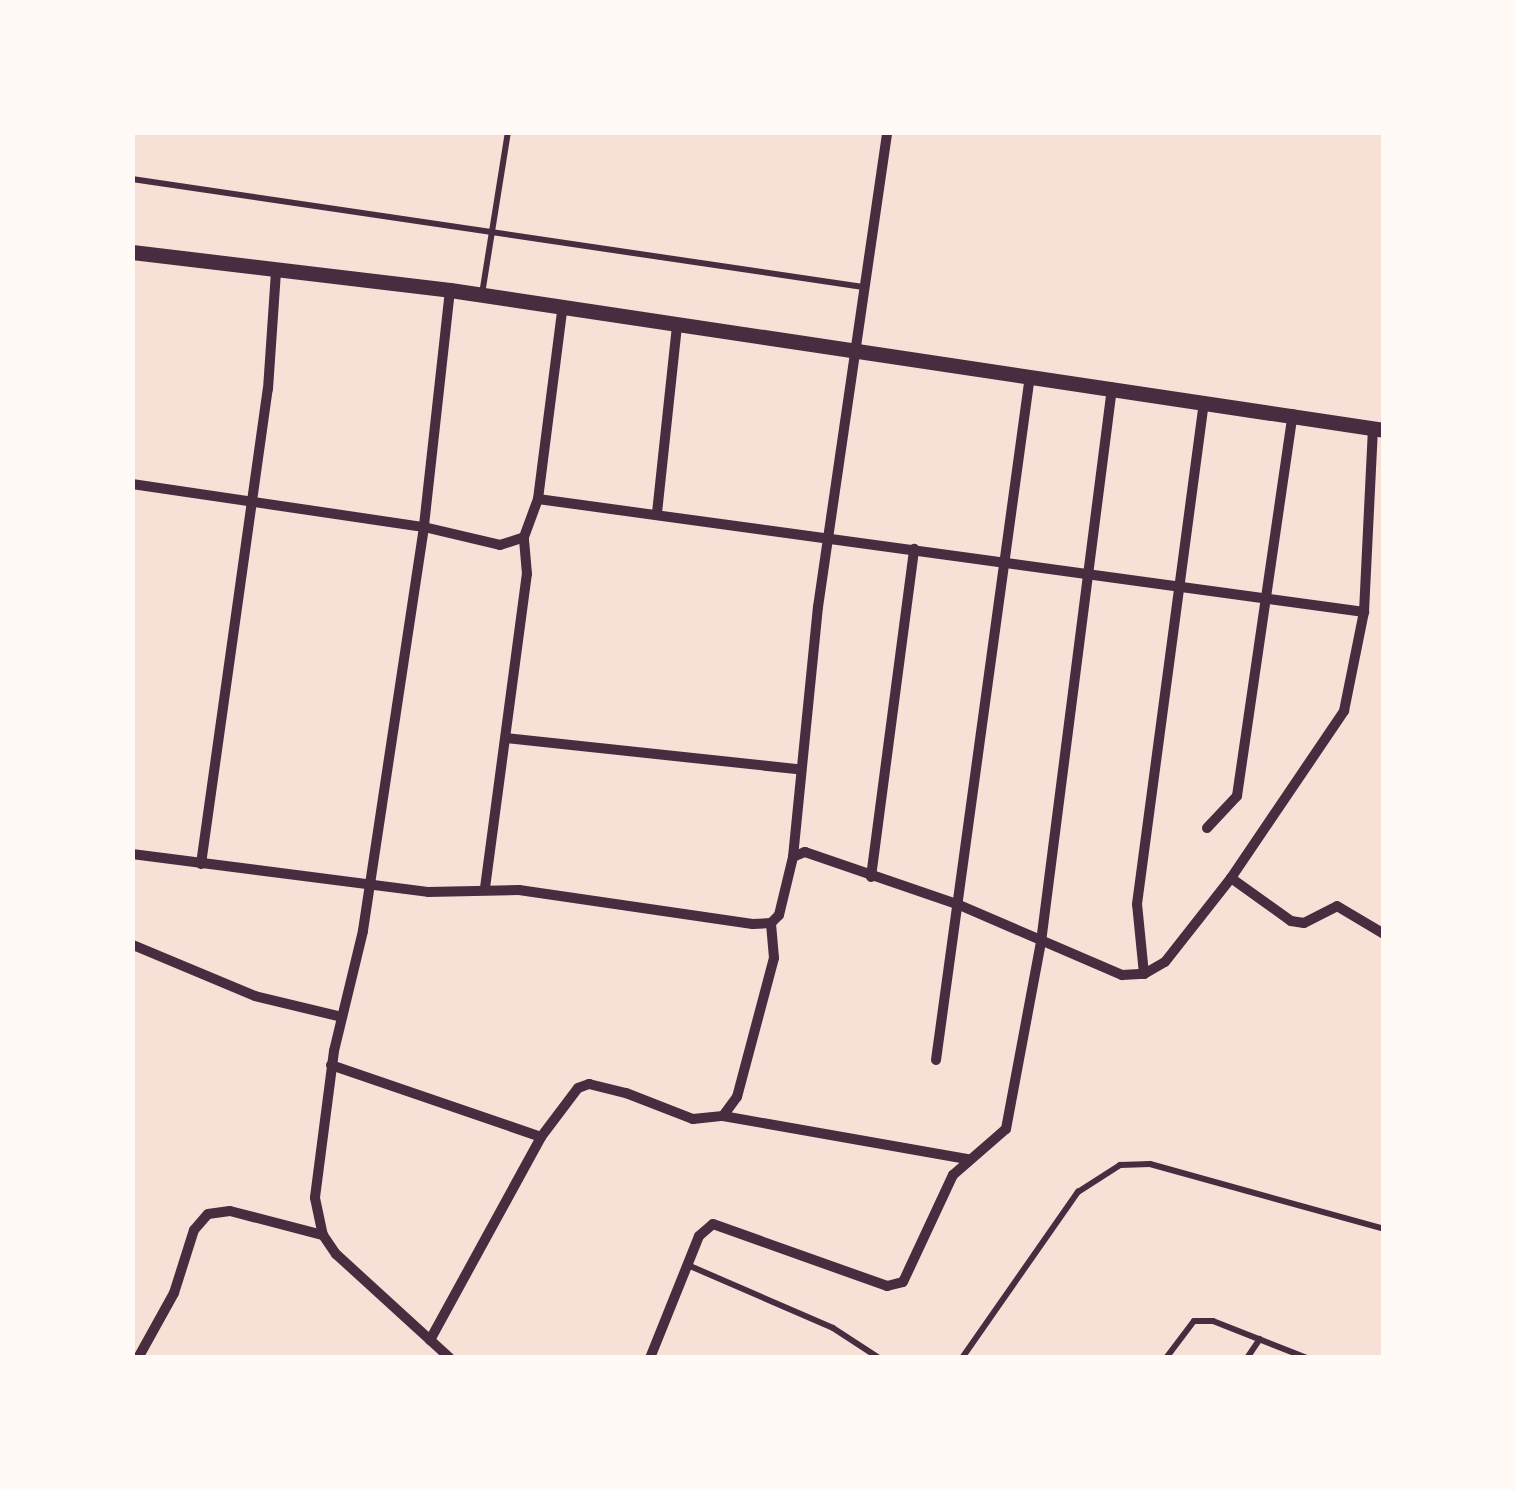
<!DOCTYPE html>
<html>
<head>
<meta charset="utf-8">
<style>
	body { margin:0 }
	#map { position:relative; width:1516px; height:1490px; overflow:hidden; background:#f7e1d7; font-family:Spectral,serif }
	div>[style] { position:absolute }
	.service>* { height:6px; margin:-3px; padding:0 3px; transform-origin:3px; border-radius:3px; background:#4a2c40 }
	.minor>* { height:10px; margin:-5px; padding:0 5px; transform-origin:5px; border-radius:5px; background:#4a2c40 }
	.tertiary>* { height:15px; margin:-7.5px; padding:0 7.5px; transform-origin:7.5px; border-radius:7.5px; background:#4a2c40 }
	span { translate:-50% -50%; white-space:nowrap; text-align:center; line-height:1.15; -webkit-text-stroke:10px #fffaf5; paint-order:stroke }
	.frame { position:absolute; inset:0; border:135px solid #fffaf5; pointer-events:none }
</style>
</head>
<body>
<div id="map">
	<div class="service">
		<div style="left:132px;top:179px;width:739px;rotate:8.4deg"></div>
		<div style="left:482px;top:294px;width:164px;rotate:-80.9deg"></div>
		<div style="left:690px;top:1266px;width:156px;rotate:23.4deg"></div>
		<div style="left:833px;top:1328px;width:55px;rotate:33.1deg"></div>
		<div style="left:962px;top:1358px;width:203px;rotate:-55.1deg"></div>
		<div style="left:1078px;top:1192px;width:50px;rotate:-32.7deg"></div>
		<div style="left:1120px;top:1165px;width:30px;rotate:-2deg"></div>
		<div style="left:1150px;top:1164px;width:243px;rotate:15.5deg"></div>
		<div style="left:1166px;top:1358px;width:46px;rotate:-52.9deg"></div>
		<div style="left:1194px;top:1321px;width:19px"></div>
		<div style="left:1213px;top:1321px;width:101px;rotate:21.5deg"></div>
		<div style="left:1247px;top:1358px;width:23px;rotate:-56deg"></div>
	</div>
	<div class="minor">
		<div style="left:450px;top:290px;width:238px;rotate:96.3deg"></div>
		<div style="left:424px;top:527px;width:409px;rotate:98.6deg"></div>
		<div style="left:363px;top:931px;width:123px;rotate:103.6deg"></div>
		<div style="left:334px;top:1051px;width:148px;rotate:97.4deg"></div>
		<div style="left:315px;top:1198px;width:38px;rotate:78deg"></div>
		<div style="left:323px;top:1235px;width:23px;rotate:56deg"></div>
		<div style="left:336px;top:1254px;width:154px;rotate:42.4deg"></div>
		<div style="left:132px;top:484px;width:295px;rotate:8.4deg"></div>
		<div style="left:424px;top:527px;width:78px;rotate:13.3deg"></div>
		<div style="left:500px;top:545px;width:25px;rotate:-18deg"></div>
		<div style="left:524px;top:537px;width:40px;rotate:-69.8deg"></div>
		<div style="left:538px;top:499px;width:190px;rotate:-82.7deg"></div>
		<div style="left:538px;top:499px;width:834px;rotate:7.79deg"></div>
		<div style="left:657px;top:513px;width:189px;rotate:-83.9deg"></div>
		<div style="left:506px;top:738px;width:294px;rotate:6.1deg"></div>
		<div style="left:1207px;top:828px;width:44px;rotate:-46.8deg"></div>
		<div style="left:1237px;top:796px;width:386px;rotate:-81.7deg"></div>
		<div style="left:132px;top:854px;width:298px;rotate:7.3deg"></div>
		<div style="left:428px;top:892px;width:91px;rotate:-1.3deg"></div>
		<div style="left:519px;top:890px;width:236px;rotate:8.3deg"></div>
		<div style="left:753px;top:924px;width:18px;rotate:-3deg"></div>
		<div style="left:771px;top:923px;width:11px;rotate:-45deg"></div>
		<div style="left:779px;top:915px;width:60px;rotate:-76.4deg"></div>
		<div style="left:793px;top:857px;width:13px;rotate:-23deg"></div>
		<div style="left:805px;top:852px;width:161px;rotate:18.9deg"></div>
		<div style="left:957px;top:904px;width:180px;rotate:23.3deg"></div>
		<div style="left:1122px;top:975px;width:22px;rotate:-3deg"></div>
		<div style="left:1144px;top:974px;width:24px;rotate:-30deg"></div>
		<div style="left:1165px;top:962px;width:107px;rotate:-51.8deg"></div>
		<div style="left:1231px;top:878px;width:202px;rotate:-55.9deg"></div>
		<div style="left:1344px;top:711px;width:101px;rotate:-78.6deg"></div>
		<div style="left:1364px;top:612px;width:183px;rotate:-87.2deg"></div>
		<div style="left:793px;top:857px;width:251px;rotate:-84.3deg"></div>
		<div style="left:818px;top:607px;width:480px;rotate:-81.7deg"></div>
		<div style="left:201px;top:864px;width:480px;rotate:-82deg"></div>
		<div style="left:268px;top:389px;width:117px;rotate:-86.1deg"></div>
		<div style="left:871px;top:877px;width:331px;rotate:-82.5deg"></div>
		<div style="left:1231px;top:878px;width:74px;rotate:35.6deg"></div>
		<div style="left:1291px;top:921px;width:13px;rotate:9deg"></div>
		<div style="left:1304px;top:923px;width:37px;rotate:-27deg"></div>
		<div style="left:1337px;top:906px;width:55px;rotate:30.8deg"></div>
		<div style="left:485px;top:888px;width:317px;rotate:-82.4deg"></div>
		<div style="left:527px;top:574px;width:37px;rotate:-95deg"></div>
		<div style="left:133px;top:945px;width:132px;rotate:22.7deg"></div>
		<div style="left:255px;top:996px;width:89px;rotate:13.6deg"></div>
		<div style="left:1144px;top:974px;width:70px;rotate:-95.7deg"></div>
		<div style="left:1137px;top:904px;width:506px;rotate:-82.4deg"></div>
		<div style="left:936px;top:1060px;width:690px;rotate:-82.18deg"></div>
		<div style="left:331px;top:1065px;width:222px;rotate:18.9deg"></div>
		<div style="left:723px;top:1116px;width:249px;rotate:10deg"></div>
		<div style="left:430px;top:1340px;width:231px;rotate:-61.3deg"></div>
		<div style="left:541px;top:1137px;width:61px;rotate:-52.9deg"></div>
		<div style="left:578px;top:1088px;width:12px;rotate:-20deg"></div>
		<div style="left:589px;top:1084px;width:38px;rotate:14deg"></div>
		<div style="left:626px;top:1093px;width:72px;rotate:21.2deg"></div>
		<div style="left:693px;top:1119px;width:30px;rotate:-6deg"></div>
		<div style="left:723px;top:1116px;width:24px;rotate:-54deg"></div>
		<div style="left:737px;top:1097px;width:144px;rotate:-75.1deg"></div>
		<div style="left:774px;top:958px;width:35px;rotate:-95deg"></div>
		<div style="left:138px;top:1358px;width:74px;rotate:-61deg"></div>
		<div style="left:174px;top:1293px;width:66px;rotate:-72.4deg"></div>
		<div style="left:194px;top:1230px;width:21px;rotate:-49deg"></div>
		<div style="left:208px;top:1214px;width:22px;rotate:-8deg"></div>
		<div style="left:230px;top:1211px;width:96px;rotate:14.5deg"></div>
		<div style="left:650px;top:1358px;width:131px;rotate:-68.1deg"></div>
		<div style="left:699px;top:1236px;width:18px;rotate:-41deg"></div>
		<div style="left:713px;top:1224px;width:185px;rotate:19.6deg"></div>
		<div style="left:887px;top:1286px;width:16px;rotate:-14deg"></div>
		<div style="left:903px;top:1282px;width:118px;rotate:-65deg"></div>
		<div style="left:953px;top:1175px;width:70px;rotate:-41deg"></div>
		<div style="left:1006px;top:1129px;width:190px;rotate:-79.4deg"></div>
		<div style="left:1041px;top:942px;width:559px;rotate:-82.7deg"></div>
	</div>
	<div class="tertiary">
		<div style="left:132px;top:252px;width:320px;rotate:6.8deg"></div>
		<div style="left:450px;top:290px;width:944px;rotate:8.52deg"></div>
	</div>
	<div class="frame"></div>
</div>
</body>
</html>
